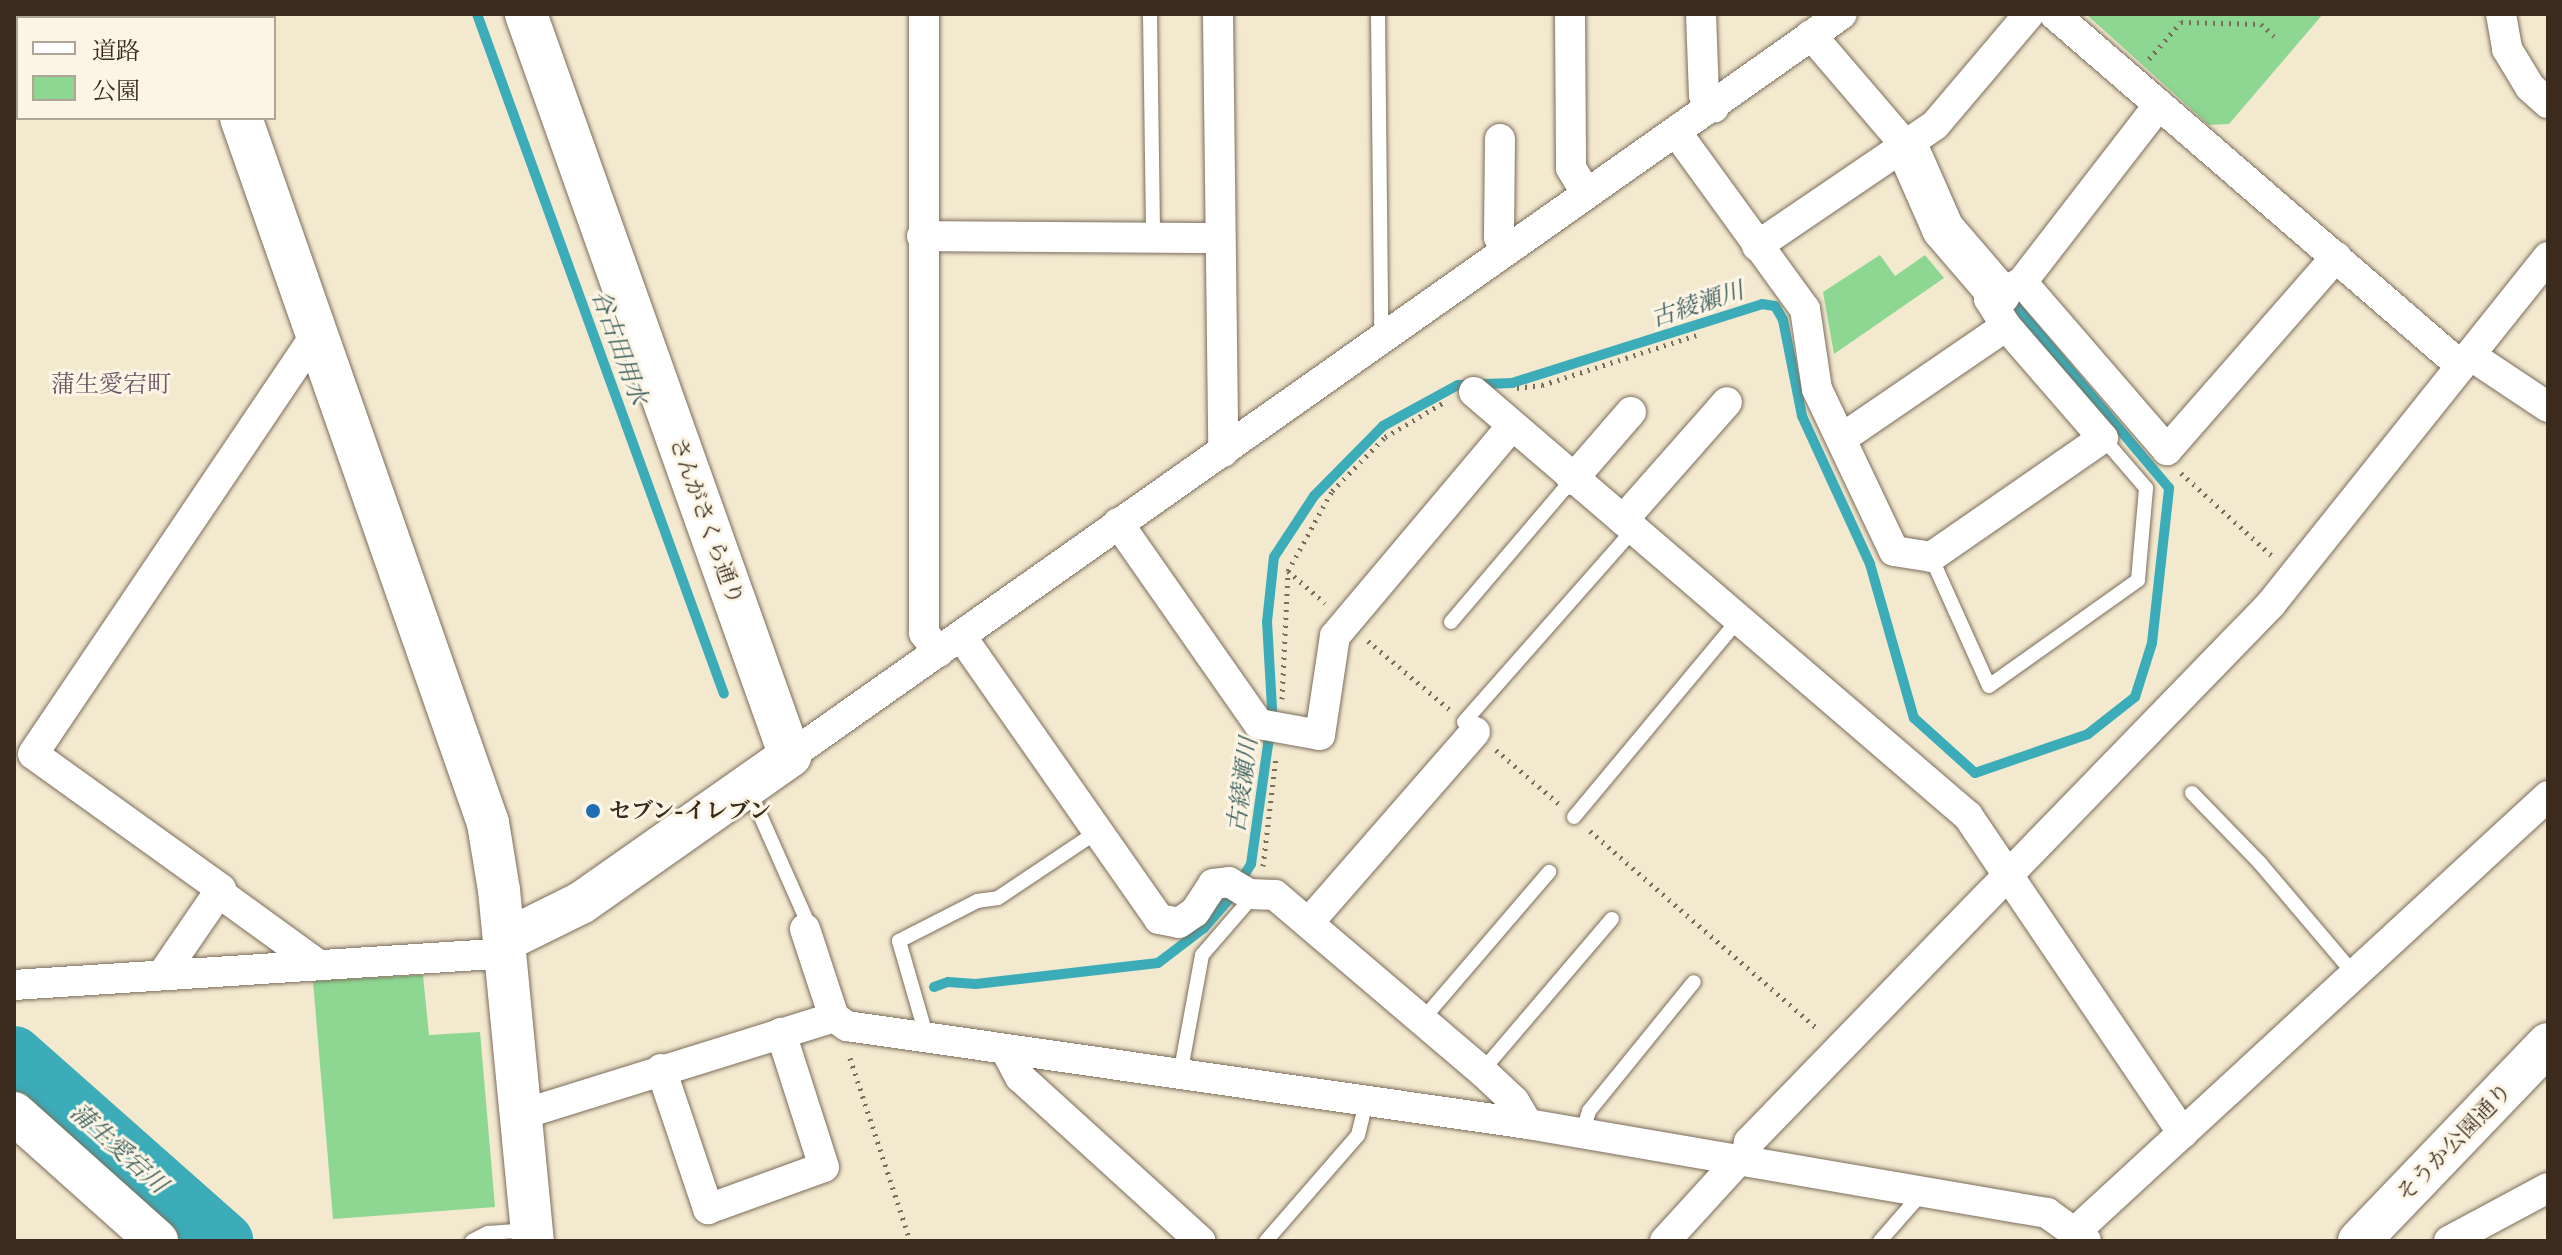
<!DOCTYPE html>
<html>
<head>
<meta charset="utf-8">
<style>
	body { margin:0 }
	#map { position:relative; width:2562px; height:1255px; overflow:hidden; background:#f3e9cf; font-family:"Libre Caslon Text","Noto Serif JP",serif }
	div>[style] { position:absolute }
	.green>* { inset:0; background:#8ed793 }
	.stream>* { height:10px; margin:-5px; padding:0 5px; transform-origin:5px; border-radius:5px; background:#3cacb8 }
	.river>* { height:58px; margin:-29px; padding:0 29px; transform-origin:29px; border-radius:29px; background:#3cacb8 }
	.path>* { height:5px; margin-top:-2.5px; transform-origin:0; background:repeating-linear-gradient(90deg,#7b6d5c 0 2px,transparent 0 8px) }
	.roads { filter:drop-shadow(0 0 2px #7b6d5c) drop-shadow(0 0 2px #7b6d5c) }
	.lane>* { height:14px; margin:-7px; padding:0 7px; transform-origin:7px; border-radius:7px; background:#fff }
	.street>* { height:30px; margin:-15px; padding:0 15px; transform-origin:15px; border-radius:15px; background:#fff }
	.secondary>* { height:42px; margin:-21px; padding:0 21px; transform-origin:21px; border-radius:21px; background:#fff }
	.dots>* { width:22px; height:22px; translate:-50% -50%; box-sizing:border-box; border:4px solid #fcf5e5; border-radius:50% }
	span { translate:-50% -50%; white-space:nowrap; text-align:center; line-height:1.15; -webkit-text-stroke:6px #fcf5e5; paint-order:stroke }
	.street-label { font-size:22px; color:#3b2a1e }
	.poi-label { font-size:22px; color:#3b2a1e; font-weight:700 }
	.left { translate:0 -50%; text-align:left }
	.water-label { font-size:24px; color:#3b5e5c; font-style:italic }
	.neighbourhood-label { font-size:24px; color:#6a5563 }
	.frame { position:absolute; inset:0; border:16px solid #3b2a1e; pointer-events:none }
	.legend { position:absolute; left:16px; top:16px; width:260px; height:104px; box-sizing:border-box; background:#fcf5e5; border:2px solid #afa495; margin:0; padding:10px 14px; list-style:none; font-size:24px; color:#3b2a1e }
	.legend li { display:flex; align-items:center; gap:16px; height:40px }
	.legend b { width:40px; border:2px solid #afa495 }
</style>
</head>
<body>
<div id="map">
	<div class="green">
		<div style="clip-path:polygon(2086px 14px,2323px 14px,2229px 124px,2209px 125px)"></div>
		<div style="clip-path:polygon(1880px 255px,1895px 276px,1925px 255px,1944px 278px,1834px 354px,1823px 292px)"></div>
		<div style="clip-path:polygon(423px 975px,429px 1035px,480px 1032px,495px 1207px,333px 1219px,313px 981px)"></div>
	</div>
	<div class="stream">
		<div style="left:477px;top:14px;width:723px;rotate:70.04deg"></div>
		<div style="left:934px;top:987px;width:15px;rotate:-20deg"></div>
		<div style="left:948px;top:982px;width:28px;rotate:4deg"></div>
		<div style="left:976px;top:984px;width:183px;rotate:-6.6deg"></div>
		<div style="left:1158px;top:963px;width:58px;rotate:-37.3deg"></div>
		<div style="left:1204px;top:928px;width:38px;rotate:-49deg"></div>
		<div style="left:1229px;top:899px;width:41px;rotate:-57.8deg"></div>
		<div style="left:1251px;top:864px;width:120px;rotate:-81.9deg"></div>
		<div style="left:1268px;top:745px;width:37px;rotate:-84deg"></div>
		<div style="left:1272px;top:708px;width:86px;rotate:-93.3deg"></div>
		<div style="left:1267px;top:622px;width:65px;rotate:-83.9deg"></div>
		<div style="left:1274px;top:557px;width:73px;rotate:-56.7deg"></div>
		<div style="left:1314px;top:496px;width:98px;rotate:-45.4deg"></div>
		<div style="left:1383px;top:426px;width:85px;rotate:-28.7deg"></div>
		<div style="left:1458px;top:385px;width:54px;rotate:-2.1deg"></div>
		<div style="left:1512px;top:383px;width:262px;rotate:-17.5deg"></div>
		<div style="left:1762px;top:304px;width:13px;rotate:9deg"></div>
		<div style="left:1775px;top:306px;width:16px;rotate:60deg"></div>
		<div style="left:1783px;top:320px;width:98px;rotate:78.8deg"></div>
		<div style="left:1802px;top:416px;width:163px;rotate:65.3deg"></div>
		<div style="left:1870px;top:564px;width:160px;rotate:74.1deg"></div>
		<div style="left:1914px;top:718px;width:82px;rotate:42deg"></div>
		<div style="left:1975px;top:773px;width:120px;rotate:-19deg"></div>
		<div style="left:2088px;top:734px;width:60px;rotate:-38.2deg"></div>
		<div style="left:2135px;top:697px;width:57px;rotate:-72.5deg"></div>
		<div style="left:2152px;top:643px;width:156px;rotate:-83.7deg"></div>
		<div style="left:2169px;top:488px;width:247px;rotate:-130.1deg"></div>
	</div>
	<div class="river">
		<div style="left:14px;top:1055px;width:281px;rotate:41.5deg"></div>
	</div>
	<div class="path">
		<div style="left:2149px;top:59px;width:49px;rotate:-49.1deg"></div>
		<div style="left:2181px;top:22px;width:80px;rotate:1.4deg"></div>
		<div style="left:2261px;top:24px;width:18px;rotate:43deg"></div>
		<div style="left:1517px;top:388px;width:25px;rotate:-7deg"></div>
		<div style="left:1542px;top:385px;width:163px;rotate:-17.9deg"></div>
		<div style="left:2181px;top:473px;width:122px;rotate:42.3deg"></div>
		<div style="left:1288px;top:571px;width:49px;rotate:40.9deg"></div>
		<div style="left:1368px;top:641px;width:106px;rotate:40deg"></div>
		<div style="left:1282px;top:699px;width:128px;rotate:-87.3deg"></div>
		<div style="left:1288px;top:571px;width:91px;rotate:-61.2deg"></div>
		<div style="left:1332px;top:491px;width:76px;rotate:-45.5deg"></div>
		<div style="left:1385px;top:437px;width:71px;rotate:-30.5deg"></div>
		<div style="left:1496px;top:750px;width:82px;rotate:40.5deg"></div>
		<div style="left:1590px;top:831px;width:302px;rotate:41deg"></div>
		<div style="left:1263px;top:866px;width:110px;rotate:-83.2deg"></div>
		<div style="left:850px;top:1058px;width:193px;rotate:71.8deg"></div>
	</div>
	<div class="roads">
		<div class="lane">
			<div style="left:1150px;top:14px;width:224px;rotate:89.2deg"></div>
			<div style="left:1378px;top:14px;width:308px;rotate:89.4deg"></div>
			<div style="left:1381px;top:322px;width:14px;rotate:56deg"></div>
			<div style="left:1931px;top:557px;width:141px;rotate:65.8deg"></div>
			<div style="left:1989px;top:686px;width:183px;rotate:-35.4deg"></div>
			<div style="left:2138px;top:580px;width:92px;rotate:-85deg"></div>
			<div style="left:2146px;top:488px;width:66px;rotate:-130.7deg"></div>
			<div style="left:1451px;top:622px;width:187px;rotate:-49.6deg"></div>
			<div style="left:1464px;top:722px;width:257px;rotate:-48.6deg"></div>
			<div style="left:749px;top:790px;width:143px;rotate:66.1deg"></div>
			<div style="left:807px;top:921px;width:8px;rotate:104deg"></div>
			<div style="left:2192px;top:793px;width:98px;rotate:45.8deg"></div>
			<div style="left:2260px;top:863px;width:148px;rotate:49.7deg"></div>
			<div style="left:1574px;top:817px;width:258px;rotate:-50.2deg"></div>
			<div style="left:1423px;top:1019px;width:194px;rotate:-49.4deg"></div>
			<div style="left:927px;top:1038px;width:101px;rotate:-106.1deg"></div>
			<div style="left:899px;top:941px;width:88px;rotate:-27.1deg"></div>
			<div style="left:977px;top:901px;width:21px;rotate:-8deg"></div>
			<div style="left:998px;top:898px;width:120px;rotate:-33.8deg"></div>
			<div style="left:1482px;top:1071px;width:200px;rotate:-49.5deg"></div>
			<div style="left:1180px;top:1075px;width:122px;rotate:-79.6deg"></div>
			<div style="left:1202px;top:955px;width:79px;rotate:-49.1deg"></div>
			<div style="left:1582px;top:1134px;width:24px;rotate:-73deg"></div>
			<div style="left:1589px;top:1111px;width:166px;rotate:-50.9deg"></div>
			<div style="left:472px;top:1241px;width:18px;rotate:-27deg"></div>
			<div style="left:488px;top:1233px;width:39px;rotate:-4deg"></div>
			<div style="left:1266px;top:1241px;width:140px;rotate:-49deg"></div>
			<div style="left:1358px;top:1135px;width:34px;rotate:-76deg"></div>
			<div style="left:1880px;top:1241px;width:52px;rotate:-48.9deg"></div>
			<div style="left:1914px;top:1202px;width:11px;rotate:-90deg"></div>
		</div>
		<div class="street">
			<div style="left:924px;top:14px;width:619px;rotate:90deg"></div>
			<div style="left:924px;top:633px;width:24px;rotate:52deg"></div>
			<div style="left:1218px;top:14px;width:438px;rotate:89.3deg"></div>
			<div style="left:1570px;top:14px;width:154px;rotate:89.6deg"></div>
			<div style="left:1571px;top:168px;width:29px;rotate:59deg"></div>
			<div style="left:1701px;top:14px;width:81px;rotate:87.9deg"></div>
			<div style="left:1704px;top:95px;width:16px;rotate:52deg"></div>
			<div style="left:2054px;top:14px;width:538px;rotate:40.86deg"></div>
			<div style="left:2501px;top:14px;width:36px;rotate:80deg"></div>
			<div style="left:2507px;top:49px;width:44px;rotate:58.8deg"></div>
			<div style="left:2530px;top:87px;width:24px;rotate:42deg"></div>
			<div style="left:1811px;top:35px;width:148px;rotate:49.4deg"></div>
			<div style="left:1677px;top:133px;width:218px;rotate:54deg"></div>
			<div style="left:1805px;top:309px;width:81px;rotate:81.5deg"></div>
			<div style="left:1817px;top:389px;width:179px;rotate:64.6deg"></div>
			<div style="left:1894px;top:551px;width:37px;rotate:9deg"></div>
			<div style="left:1931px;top:557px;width:209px;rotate:-34.7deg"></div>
			<div style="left:2103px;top:438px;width:148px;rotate:-130.9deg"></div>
			<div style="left:2006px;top:326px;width:32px;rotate:-122deg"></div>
			<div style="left:1989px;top:299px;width:37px;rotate:-27deg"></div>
			<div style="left:2022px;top:282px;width:222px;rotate:49.2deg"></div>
			<div style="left:2167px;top:450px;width:257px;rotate:-48.8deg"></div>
			<div style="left:1500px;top:139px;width:98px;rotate:90.6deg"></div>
			<div style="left:1499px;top:237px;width:15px;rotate:53deg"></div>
			<div style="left:922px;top:236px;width:298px;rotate:0.4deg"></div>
			<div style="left:1757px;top:246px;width:215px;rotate:-34.2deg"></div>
			<div style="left:1935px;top:125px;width:145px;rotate:-49.7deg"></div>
			<div style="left:2022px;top:282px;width:222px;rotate:-52.3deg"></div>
			<div style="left:2470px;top:355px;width:94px;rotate:33.7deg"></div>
			<div style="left:1474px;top:392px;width:651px;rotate:40.64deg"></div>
			<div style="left:1968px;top:816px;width:383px;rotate:55.9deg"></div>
			<div style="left:1844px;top:437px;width:196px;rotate:-34.4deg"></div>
			<div style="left:1572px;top:480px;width:90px;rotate:-49.1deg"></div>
			<div style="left:1623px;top:520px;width:157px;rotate:-48.6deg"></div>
			<div style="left:1118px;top:523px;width:246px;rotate:55deg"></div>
			<div style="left:1259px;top:724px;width:62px;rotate:10.2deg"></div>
			<div style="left:1320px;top:735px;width:100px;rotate:-81.4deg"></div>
			<div style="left:1335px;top:636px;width:273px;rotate:-49.9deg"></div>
			<div style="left:961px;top:636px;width:345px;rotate:55deg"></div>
			<div style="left:1159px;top:919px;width:20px;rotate:11deg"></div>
			<div style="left:1179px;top:923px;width:19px;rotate:-35deg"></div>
			<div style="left:1195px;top:912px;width:33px;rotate:-57deg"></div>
			<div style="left:1213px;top:884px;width:16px;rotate:-7deg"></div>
			<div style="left:1229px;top:882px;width:23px;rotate:31deg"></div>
			<div style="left:1249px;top:894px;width:26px;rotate:2deg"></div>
			<div style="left:1275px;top:895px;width:272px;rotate:40.4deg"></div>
			<div style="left:1482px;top:1071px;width:44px;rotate:43.2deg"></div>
			<div style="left:1514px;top:1101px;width:27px;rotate:59deg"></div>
			<div style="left:790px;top:756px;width:1287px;rotate:-35.2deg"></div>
			<div style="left:218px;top:892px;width:125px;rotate:35.9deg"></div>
			<div style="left:1310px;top:921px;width:251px;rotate:-48.9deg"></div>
			<div style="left:805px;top:929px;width:93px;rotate:71.8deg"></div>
			<div style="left:162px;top:975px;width:104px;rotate:-55.5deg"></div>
			<div style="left:221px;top:889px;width:231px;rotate:-144.3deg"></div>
			<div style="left:33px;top:754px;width:508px;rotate:-56deg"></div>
			<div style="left:14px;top:985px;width:492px;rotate:-3.7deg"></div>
			<div style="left:1005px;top:1049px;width:32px;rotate:62deg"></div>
			<div style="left:1020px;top:1077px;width:244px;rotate:42.3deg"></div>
			<div style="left:661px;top:1069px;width:148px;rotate:71.4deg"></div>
			<div style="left:708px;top:1209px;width:123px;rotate:-19.9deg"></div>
			<div style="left:824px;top:1167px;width:141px;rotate:-107.8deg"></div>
			<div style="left:517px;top:1116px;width:332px;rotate:-17.3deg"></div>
			<div style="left:834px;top:1017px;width:16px;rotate:35deg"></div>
			<div style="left:847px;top:1026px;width:688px;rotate:8.19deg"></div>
			<div style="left:1528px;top:1124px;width:527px;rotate:9.73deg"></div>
			<div style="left:2047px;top:1213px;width:48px;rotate:35.7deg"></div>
			<div style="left:1745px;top:1161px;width:19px;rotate:-78deg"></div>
			<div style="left:1749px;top:1142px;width:750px;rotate:-45.86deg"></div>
			<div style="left:2271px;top:604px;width:444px;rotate:-51.4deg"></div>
			<div style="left:2076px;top:1231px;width:642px;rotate:-42.66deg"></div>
			<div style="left:1665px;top:1241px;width:110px;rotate:-47.6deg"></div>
			<div style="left:2449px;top:1241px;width:112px;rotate:-28.2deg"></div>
		</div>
		<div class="secondary">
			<div style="left:204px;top:14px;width:4px;rotate:63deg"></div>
			<div style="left:241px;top:118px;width:747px;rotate:70.69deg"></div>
			<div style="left:488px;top:823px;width:68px;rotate:80.7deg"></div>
			<div style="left:499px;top:890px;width:353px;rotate:84.5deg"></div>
			<div style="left:1907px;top:147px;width:90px;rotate:66.3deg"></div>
			<div style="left:1943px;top:229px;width:86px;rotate:49.3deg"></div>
			<div style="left:504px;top:941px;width:86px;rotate:-26.3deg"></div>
			<div style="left:581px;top:903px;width:256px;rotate:-35.1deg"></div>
			<div style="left:790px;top:756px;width:788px;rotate:-109.59deg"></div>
			<div style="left:14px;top:1113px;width:192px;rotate:41.8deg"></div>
			<div style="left:2359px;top:1241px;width:273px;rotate:-46.2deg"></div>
		</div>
	</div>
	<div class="dots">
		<div style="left:593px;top:811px;background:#1f6fb2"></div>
	</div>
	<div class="street-label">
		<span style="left:707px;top:521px;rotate:70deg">さんがさくら通り</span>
		<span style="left:2454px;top:1142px;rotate:-46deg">そうか公園通り</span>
	</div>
	<div class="poi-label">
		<span class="left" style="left:609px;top:811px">セブン-イレブン</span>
	</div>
	<div class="water-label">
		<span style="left:1697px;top:304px;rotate:-18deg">古綾瀬川</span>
		<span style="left:620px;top:347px;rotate:70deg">谷古田用水</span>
		<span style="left:1242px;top:785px;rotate:-82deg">古綾瀬川</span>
		<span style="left:119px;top:1148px;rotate:42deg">蒲生愛宕川</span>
	</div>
	<div class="neighbourhood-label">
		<span style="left:111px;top:384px">蒲生愛宕町</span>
	</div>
	<div class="frame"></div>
	<ul class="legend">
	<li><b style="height:10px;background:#fff"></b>道路</li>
	<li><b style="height:22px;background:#8ed793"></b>公園</li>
	</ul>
</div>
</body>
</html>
